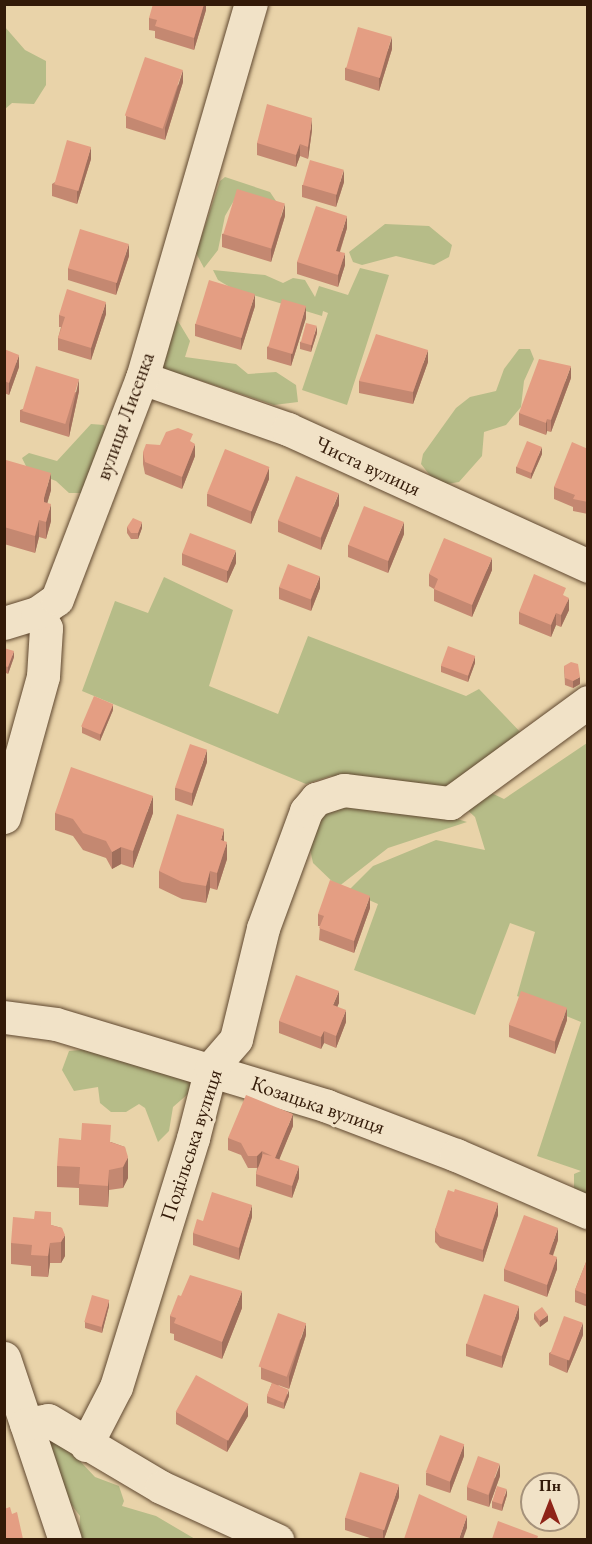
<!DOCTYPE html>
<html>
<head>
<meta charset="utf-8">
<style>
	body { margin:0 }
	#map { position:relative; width:592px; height:1544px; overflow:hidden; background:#e9d3a9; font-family:"EB Garamond",serif }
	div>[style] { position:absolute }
	.green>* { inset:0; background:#b6bc88 }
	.roads { filter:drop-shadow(0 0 2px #604830) drop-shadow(0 0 2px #604830) }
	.minor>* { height:33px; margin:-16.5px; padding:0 16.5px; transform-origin:16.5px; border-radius:16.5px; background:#f1e2c7 }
	.wall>* { inset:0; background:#c48871 }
	.shaded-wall>* { inset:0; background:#a06f5c }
	.building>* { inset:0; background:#e49e83; transform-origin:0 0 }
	span { translate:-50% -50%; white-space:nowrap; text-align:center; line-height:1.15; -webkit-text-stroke:6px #f1e2c7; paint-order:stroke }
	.street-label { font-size:21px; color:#331a08 }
	.frame { position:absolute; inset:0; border:6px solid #331a08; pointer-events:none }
	.north { position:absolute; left:520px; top:1472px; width:60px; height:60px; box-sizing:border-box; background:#f1e2c7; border:2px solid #a5927b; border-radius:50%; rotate:0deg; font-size:16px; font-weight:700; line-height:24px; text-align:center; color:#331a08 }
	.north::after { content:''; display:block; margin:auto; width:21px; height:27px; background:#8f2418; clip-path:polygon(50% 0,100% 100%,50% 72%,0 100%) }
</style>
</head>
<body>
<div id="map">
	<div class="green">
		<div style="clip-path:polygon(5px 27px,25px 50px,46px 61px,46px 85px,34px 104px,12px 103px,5px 109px)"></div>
		<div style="clip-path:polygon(225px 177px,270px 192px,278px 204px,236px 197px,225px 216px,218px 250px,204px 268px,196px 253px,220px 181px)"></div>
		<div style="clip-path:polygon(385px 224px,429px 226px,452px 245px,449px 257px,434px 265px,396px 256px,362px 265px,353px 262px,349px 252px)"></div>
		<div style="clip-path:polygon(360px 268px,389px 275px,347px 405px,302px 390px,328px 313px,323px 311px,322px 316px,233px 289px,218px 280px,213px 270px,265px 275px,283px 283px,293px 278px,305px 280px,315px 297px,319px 286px,348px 295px)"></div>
		<div style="clip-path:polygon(173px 321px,178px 321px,190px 341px,185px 357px,236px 364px,248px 374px,276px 372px,296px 385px,298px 402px,274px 405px,199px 380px,165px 373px,157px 358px)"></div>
		<div style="clip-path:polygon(519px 349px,530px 349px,534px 359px,524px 381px,521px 407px,506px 425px,484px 432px,482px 456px,459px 482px,447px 484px,432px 478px,421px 464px,423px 454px,456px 408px,470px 397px,496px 391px,504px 369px)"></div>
		<div style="clip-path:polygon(91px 424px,104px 425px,106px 430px,86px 493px,69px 493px,56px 481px,28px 470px,22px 458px,29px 453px,57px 461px)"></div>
		<div style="clip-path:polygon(164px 577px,233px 610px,209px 686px,278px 714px,308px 636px,466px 696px,479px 689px,526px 738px,437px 791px,405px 790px,331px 776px,306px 784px,82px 691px,115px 601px,148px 613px)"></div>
		<div style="clip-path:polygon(587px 743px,587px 1204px,574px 1190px,574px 1174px,581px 1171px,537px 1156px,581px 1022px,517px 996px,535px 932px,510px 923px,475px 1015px,354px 970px,378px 904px,348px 891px,373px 866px,436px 840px,485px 850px,475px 817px,463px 806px,485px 790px,504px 799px)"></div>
		<div style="clip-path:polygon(316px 799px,432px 811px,467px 822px,388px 848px,338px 887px,313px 863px,308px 840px)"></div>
		<div style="clip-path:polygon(92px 1049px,186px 1069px,196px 1087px,173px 1107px,169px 1131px,158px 1142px,145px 1108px,139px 1104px,126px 1112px,111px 1112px,100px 1103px,98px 1087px,74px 1091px,62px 1070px,69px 1051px)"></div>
		<div style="clip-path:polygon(48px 1441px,63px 1443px,95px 1477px,119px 1486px,124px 1501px,122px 1506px,156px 1516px,195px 1539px,79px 1539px,80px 1516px,67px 1499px)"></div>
	</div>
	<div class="roads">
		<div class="minor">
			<div style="left:142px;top:378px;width:155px;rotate:19.3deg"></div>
			<div style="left:288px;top:429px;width:330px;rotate:24.5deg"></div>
			<div style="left:4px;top:623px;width:34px;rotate:-17deg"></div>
			<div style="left:4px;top:817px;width:146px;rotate:-74.5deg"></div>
			<div style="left:43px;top:676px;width:48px;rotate:-86.4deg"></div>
			<div style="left:46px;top:628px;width:17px;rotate:-121deg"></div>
			<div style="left:37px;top:613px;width:24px;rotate:-35deg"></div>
			<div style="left:57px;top:599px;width:237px;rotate:-69deg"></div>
			<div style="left:142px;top:378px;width:390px;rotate:-73.8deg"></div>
			<div style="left:4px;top:1017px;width:52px;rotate:7.7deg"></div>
			<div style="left:56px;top:1024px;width:283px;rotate:16.8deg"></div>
			<div style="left:327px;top:1106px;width:138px;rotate:20.8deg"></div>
			<div style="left:456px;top:1155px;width:144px;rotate:23.4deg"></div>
			<div style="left:4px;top:1358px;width:192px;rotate:71.5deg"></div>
			<div style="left:26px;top:1424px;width:22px;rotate:-10deg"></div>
			<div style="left:48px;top:1420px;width:131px;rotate:30.7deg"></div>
			<div style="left:161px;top:1487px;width:128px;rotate:24.6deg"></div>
			<div style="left:86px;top:1445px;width:65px;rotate:-62.7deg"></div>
			<div style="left:116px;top:1387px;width:261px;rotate:-72.8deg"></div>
			<div style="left:193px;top:1138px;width:72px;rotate:-75.6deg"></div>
			<div style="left:211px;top:1068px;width:38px;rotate:-49deg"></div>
			<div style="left:236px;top:1039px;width:114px;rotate:-76.3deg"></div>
			<div style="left:263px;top:928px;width:125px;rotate:-69.8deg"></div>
			<div style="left:306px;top:811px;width:16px;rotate:-50deg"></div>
			<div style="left:316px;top:799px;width:29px;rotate:-18deg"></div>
			<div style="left:344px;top:790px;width:107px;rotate:7deg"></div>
			<div style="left:450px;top:803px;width:171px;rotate:-36.2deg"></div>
		</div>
	</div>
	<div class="wall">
		<div style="clip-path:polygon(206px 4px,206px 10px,194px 50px,155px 38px,155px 31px,149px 30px,149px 18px)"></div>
		<div style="clip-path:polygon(392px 49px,379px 91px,345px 80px,345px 68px)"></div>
		<div style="clip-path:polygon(183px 82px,165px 140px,126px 128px,126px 116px)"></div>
		<div style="clip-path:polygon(312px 130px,308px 159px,300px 156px,296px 167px,257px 155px,257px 143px)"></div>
		<div style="clip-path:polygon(91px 159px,77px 204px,52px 196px,52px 184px)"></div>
		<div style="clip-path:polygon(344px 182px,336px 207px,302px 197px,302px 185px)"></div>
		<div style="clip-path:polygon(285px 216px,271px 262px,222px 247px,222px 234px)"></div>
		<div style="clip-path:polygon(347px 228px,340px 252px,345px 265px,338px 287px,297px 274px,297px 262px)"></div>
		<div style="clip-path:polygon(129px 256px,116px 295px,68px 280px,68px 268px)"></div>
		<div style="clip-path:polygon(255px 306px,241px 350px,195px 336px,195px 324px)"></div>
		<div style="clip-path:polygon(106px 314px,91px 360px,58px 350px,58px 338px,61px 327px,59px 327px,59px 315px)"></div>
		<div style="clip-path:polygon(306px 318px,291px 366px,267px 359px,267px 347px)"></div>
		<div style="clip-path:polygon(317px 333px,311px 352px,300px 349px,300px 342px)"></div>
		<div style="clip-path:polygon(4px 349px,19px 367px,9px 395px,4px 393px)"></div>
		<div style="clip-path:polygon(428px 362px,413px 404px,359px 393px,359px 381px)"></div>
		<div style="clip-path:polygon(571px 378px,551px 432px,547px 431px,546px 435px,519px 425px,519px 413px)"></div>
		<div style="clip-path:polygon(79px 391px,69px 437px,20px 422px,20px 410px)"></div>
		<div style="clip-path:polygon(193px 443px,195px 456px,182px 489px,145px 474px,143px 464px,143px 452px)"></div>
		<div style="clip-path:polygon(588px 449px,588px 514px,573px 511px,573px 507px,554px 499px,554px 487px)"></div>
		<div style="clip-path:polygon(542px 454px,531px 479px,516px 473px,516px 467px)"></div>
		<div style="clip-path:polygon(4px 465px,51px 490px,47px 503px,51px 521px,46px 539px,39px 537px,35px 553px,4px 544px)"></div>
		<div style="clip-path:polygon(269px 479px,251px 524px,207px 506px,207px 494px)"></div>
		<div style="clip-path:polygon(339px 505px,321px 550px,278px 532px,278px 520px)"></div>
		<div style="clip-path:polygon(127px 527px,142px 528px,138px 539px,131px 539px,127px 533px)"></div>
		<div style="clip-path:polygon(404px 534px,388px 573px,348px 557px,348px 545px)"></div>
		<div style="clip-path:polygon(182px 553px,236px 563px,227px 583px,182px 565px)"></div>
		<div style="clip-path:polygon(492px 570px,472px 617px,434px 601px,434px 589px,429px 586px,429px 574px)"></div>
		<div style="clip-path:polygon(279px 587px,320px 588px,311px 611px,279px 599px)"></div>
		<div style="clip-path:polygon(566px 597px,569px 610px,561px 627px,556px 625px,551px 637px,519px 624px,519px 612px)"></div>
		<div style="clip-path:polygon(4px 648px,14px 657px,8px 674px,4px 672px)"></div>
		<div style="clip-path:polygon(475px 663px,468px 682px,441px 672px,441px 666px)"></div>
		<div style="clip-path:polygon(564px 666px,580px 684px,573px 688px,565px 685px)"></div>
		<div style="clip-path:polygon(113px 710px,100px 741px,82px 733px,82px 727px)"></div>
		<div style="clip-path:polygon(207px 762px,192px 806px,175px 800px,175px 788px)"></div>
		<div style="clip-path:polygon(55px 813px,153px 813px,133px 868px,121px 864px,112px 869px,106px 858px,83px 850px,73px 836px,55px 830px)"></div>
		<div style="clip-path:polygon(224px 841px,227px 859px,217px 890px,210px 888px,206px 903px,182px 899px,159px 888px,159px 871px)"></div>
		<div style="clip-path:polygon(370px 908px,354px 953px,319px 940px,320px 926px,318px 926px,318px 914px)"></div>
		<div style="clip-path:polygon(339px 1003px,337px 1006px,346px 1022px,336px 1048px,324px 1043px,321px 1049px,279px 1033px,279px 1021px)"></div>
		<div style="clip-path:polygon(567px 1020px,555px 1054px,509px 1037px,509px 1025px)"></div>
		<div style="clip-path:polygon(293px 1126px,279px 1159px,299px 1178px,292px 1198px,256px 1186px,256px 1174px,257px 1168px,248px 1168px,241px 1155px,228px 1150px,228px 1138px)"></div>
		<div style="clip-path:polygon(111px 1142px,125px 1147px,128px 1178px,123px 1188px,109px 1190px,108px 1207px,79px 1205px,79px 1188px,57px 1187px,57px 1166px)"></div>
		<div style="clip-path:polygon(454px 1192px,498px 1215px,483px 1262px,440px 1248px,435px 1242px,435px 1230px)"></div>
		<div style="clip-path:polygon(252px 1217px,239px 1260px,193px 1245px,193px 1233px,203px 1221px)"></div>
		<div style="clip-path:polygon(51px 1225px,62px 1228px,65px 1256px,61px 1263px,50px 1263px,48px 1277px,31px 1276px,31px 1266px,11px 1264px,11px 1243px)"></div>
		<div style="clip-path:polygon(558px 1240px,553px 1256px,557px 1269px,547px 1297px,504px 1281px,504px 1269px)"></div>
		<div style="clip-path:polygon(588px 1257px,588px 1307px,575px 1302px,575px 1290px)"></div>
		<div style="clip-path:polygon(181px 1296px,242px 1308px,222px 1359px,174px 1340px,174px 1334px,170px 1333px,170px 1316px)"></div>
		<div style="clip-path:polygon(109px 1306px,102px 1333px,85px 1328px,85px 1322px)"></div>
		<div style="clip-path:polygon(534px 1313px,548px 1321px,540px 1327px,534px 1319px)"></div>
		<div style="clip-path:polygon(519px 1318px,502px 1368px,466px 1356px,466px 1344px)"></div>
		<div style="clip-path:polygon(306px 1335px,289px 1389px,278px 1385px,289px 1396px,284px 1409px,267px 1403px,267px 1396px,272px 1383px,261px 1379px,261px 1367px)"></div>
		<div style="clip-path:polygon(583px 1335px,567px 1373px,549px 1365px,549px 1353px)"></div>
		<div style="clip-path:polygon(176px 1412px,248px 1416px,227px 1452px,176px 1424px)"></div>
		<div style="clip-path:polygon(464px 1456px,450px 1493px,426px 1485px,426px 1473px)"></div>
		<div style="clip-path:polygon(500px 1476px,489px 1507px,467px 1500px,467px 1487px)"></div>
		<div style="clip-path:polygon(507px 1495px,502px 1511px,492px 1508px,492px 1501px)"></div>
		<div style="clip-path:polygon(399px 1497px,384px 1539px,373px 1539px,345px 1530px,345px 1518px)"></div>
	</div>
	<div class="shaded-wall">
		<div style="clip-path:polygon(204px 4px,206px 4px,206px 10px,194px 50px,194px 38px)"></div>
		<div style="clip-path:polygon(392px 37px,392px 49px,379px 91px,379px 78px)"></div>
		<div style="clip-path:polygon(183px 70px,183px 82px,165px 140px,165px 128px)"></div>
		<div style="clip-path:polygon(312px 118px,312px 130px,308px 159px,308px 147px)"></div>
		<div style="clip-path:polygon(300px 144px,300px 156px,296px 167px,296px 155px)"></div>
		<div style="clip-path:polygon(91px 147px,91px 159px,77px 204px,77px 192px)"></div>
		<div style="clip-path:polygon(344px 170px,344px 182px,336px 207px,336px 195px)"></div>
		<div style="clip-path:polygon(285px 204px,285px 216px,271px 262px,271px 250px)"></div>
		<div style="clip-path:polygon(347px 216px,347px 228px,336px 263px,336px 251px)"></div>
		<div style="clip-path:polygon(129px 244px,129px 256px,116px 295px,116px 283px)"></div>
		<div style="clip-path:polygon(345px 253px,345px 265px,338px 287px,338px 275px)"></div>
		<div style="clip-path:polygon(255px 294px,255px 306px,241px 350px,241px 338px)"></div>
		<div style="clip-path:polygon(106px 302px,106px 314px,91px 360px,91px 348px)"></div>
		<div style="clip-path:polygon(306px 306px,306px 318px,291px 366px,291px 354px)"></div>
		<div style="clip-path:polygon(317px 326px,317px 333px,311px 352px,311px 346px)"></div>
		<div style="clip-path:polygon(428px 350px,428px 362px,413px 404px,413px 392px)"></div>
		<div style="clip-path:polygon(19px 355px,19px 367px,9px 395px,9px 383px)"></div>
		<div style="clip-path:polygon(571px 366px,571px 378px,551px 432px,551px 420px)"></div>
		<div style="clip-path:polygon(79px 379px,79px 391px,69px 437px,69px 425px)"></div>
		<div style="clip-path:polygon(547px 419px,547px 431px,546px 435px,546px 423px)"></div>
		<div style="clip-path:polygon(195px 444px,195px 456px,182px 489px,182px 477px)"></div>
		<div style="clip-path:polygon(542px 447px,542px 454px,531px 479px,531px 473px)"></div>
		<div style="clip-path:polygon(269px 467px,269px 479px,251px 524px,251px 511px)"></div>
		<div style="clip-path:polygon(51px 473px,51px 490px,44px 515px,44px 498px)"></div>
		<div style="clip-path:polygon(339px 493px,339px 505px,321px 550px,321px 538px)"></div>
		<div style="clip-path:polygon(51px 504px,51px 521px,46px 539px,46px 522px)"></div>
		<div style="clip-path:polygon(39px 520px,39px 537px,35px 553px,35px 536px)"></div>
		<div style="clip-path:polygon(142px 522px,142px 528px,138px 539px,138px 533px)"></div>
		<div style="clip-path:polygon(404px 522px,404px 534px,388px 573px,388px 561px)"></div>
		<div style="clip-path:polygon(236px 551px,236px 563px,227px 583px,227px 571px)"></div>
		<div style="clip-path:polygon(492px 558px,492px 570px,472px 617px,472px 605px)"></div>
		<div style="clip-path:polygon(320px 576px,320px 588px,311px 611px,311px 599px)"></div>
		<div style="clip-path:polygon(569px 598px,569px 610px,561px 627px,561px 615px)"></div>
		<div style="clip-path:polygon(556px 613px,556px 625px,551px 637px,551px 625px)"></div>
		<div style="clip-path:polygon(14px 651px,14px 657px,8px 674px,8px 667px)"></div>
		<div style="clip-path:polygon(475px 656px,475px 663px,468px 682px,468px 676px)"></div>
		<div style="clip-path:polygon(580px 677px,580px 684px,573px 688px,573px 681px)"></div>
		<div style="clip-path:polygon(113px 704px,113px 710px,100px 741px,100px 734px)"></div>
		<div style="clip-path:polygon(207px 750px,207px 762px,192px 806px,192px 794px)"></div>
		<div style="clip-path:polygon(153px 796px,153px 813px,133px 868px,133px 851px)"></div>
		<div style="clip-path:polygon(224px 829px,224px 846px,221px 840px)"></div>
		<div style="clip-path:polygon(227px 842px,227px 859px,217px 890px,217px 873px)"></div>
		<div style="clip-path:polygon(121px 847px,121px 864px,112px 869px,112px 852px)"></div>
		<div style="clip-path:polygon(210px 871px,210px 888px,206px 903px,206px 886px)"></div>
		<div style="clip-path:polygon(370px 896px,370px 908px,354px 953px,354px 941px)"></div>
		<div style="clip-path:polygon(339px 991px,339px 1003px,333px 1017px,333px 1005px)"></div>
		<div style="clip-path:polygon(567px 1008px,567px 1020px,555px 1054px,555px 1042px)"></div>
		<div style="clip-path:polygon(346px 1010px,346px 1022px,336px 1048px,336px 1036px)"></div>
		<div style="clip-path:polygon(324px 1031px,324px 1043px,321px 1049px,321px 1037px)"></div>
		<div style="clip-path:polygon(293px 1114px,293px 1126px,275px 1170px,275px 1158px)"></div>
		<div style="clip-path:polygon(262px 1151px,262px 1164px,257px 1168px,257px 1156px)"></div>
		<div style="clip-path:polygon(128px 1157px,128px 1178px,123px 1188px,123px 1167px)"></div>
		<div style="clip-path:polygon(299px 1166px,299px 1178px,292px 1198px,292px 1186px)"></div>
		<div style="clip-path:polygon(109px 1170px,109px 1190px,108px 1207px,108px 1186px)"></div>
		<div style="clip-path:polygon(498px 1203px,498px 1215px,483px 1262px,483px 1250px)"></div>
		<div style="clip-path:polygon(252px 1205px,252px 1217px,239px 1260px,239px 1248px)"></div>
		<div style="clip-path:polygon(558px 1228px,558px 1240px,549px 1266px,549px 1254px)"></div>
		<div style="clip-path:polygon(65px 1235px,65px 1256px,61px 1263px,61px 1242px)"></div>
		<div style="clip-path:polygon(50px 1243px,50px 1263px,48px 1277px,48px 1256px)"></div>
		<div style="clip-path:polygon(557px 1257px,557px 1269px,547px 1297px,547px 1285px)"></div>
		<div style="clip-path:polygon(242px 1291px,242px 1308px,222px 1359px,222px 1342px)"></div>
		<div style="clip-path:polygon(109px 1300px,109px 1306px,102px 1333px,102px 1326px)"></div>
		<div style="clip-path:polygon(519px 1306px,519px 1318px,502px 1368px,502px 1356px)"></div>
		<div style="clip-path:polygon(548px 1315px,548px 1321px,540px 1327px,540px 1321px)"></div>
		<div style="clip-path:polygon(306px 1323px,306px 1335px,289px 1389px,289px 1377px)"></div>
		<div style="clip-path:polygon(583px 1323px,583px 1335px,567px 1373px,567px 1361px)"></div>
		<div style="clip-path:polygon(289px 1390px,289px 1396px,284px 1409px,284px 1403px)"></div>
		<div style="clip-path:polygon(248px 1404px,248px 1416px,227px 1452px,227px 1440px)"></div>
		<div style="clip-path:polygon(464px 1444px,464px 1456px,450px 1493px,450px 1481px)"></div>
		<div style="clip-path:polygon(500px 1464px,500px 1476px,489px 1507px,489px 1495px)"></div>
		<div style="clip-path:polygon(399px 1485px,399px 1497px,384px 1539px,383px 1539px,383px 1531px)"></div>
		<div style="clip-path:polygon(507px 1489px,507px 1495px,502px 1511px,502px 1505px)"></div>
		<div style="clip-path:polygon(467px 1516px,467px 1528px,463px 1539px,459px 1539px)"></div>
	</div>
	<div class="building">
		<div style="clip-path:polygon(153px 4px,204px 4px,194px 38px,155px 26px,157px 20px,149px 18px)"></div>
		<div style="left:358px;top:27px;width:35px;height:43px;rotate:16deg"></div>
		<div style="left:145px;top:57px;width:40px;height:62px;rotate:19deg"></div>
		<div style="clip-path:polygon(267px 104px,312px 118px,308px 147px,300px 144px,296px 155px,257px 143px)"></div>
		<div style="left:67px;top:140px;width:25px;height:46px;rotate:16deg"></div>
		<div style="left:310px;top:160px;width:35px;height:26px;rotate:16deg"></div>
		<div style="left:237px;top:189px;width:50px;height:47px;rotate:17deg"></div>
		<div style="clip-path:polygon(316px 206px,347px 216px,336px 251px,345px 253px,338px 275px,297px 262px)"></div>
		<div style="left:80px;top:229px;width:51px;height:41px;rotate:17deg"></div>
		<div style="left:209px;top:280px;width:48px;height:46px;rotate:17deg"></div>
		<div style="clip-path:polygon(67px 289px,106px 302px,91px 348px,58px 338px,65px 317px,59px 315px)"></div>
		<div style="left:282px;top:299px;width:25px;height:50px;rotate:16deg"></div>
		<div style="left:306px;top:323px;width:11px;height:20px;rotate:15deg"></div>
		<div style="clip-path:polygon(376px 334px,428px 350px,413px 392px,359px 381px)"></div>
		<div style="clip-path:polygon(4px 349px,19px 355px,9px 383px,4px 381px)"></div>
		<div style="clip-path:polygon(539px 359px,571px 366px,551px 420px,547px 419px,546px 423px,519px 413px)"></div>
		<div style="left:36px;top:366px;width:45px;height:47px;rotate:17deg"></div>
		<div style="clip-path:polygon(178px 428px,193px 434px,190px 441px,195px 444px,182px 477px,145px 462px,143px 452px,146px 444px,160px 445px,166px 432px)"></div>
		<div style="left:527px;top:441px;width:16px;height:28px;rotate:22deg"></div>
		<div style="clip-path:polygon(572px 442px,588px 449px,588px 502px,573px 499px,575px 495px,554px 487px)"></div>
		<div style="left:225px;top:449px;width:48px;height:48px;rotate:22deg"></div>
		<div style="clip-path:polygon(6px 460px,51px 473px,44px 498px,44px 502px,51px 504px,46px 522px,39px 520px,35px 536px,4px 527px,4px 465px)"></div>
		<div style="left:296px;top:476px;width:46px;height:48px;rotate:22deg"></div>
		<div style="left:364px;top:506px;width:43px;height:42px;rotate:22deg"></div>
		<div style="clip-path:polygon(133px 518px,142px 522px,138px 533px,131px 533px,127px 527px)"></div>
		<div style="left:190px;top:533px;width:49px;height:22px;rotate:21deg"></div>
		<div style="clip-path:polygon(444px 538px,492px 558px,472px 605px,434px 589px,438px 579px,429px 574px)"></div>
		<div style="left:288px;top:564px;width:34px;height:25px;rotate:21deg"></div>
		<div style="clip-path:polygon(534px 574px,566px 588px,563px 595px,569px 598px,561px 615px,556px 613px,551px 625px,519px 612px)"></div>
		<div style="left:448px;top:646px;width:29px;height:21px;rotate:20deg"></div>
		<div style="clip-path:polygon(4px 648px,14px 651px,8px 667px,4px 666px)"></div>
		<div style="clip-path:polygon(571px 662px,578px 664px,580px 677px,573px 681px,565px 678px,564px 666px)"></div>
		<div style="left:94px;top:696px;width:21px;height:33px;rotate:23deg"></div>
		<div style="left:190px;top:744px;width:18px;height:46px;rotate:19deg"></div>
		<div style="clip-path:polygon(71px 767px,153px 796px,133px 851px,121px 847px,112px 852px,106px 841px,83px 833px,73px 819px,55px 813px)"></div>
		<div style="clip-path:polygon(177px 814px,224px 829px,221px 840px,227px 842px,217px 873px,210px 871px,206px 886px,182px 882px,159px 871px)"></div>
		<div style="clip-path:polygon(330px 880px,370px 896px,354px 941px,319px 928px,324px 916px,318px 914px)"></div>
		<div style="clip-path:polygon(296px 975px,339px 991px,333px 1005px,346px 1010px,336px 1036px,324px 1031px,321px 1037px,279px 1021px)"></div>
		<div style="left:521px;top:991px;width:49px;height:36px;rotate:20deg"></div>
		<div style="clip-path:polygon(246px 1095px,293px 1114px,275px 1158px,299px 1166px,292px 1186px,256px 1174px,263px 1154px,272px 1156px,262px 1151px,257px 1156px,248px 1156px,241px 1143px,228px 1138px)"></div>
		<div style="clip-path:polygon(82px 1123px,111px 1125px,110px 1142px,125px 1147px,128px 1157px,123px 1167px,109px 1170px,108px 1186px,79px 1184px,80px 1167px,57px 1166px,59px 1138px,81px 1140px)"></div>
		<div style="clip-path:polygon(455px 1189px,498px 1203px,483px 1250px,440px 1236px,435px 1230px,448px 1190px,454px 1192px)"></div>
		<div style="clip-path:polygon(212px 1192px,252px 1205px,239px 1248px,193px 1233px,197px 1219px,203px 1221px)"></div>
		<div style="clip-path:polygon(35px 1211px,51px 1212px,51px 1225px,62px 1228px,65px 1235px,61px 1242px,50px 1243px,48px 1256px,31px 1255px,32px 1245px,11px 1243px,13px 1217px,34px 1219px)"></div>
		<div style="clip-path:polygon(524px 1215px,558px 1228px,549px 1254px,557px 1257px,547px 1285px,504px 1269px)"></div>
		<div style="clip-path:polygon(588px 1257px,588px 1295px,575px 1290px)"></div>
		<div style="clip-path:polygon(190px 1275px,242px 1291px,222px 1342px,174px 1323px,176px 1318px,170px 1316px,178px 1295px,181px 1296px)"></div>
		<div style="left:484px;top:1294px;width:37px;height:53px;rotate:19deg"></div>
		<div style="left:92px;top:1295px;width:18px;height:28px;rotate:16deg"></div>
		<div style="left:542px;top:1307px;width:10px;height:10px;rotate:53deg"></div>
		<div style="left:278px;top:1313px;width:30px;height:57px;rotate:20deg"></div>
		<div style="left:564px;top:1316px;width:20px;height:40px;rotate:20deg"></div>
		<div style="left:196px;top:1375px;width:60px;height:42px;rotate:29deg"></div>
		<div style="left:272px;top:1383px;width:18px;height:14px;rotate:22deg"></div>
		<div style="left:440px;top:1435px;width:26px;height:40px;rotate:21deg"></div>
		<div style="left:478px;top:1456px;width:23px;height:33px;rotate:20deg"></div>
		<div style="left:360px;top:1472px;width:41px;height:48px;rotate:18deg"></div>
		<div style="left:497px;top:1486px;width:10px;height:16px;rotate:17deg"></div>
		<div style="clip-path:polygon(419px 1494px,467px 1516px,459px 1539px,404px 1539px)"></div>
		<div style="clip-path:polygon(10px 1507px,12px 1514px,17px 1512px,23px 1539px,4px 1539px,4px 1509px)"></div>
		<div style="clip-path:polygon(498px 1521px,538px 1536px,537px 1539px,492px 1539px)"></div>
	</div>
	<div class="street-label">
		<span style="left:125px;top:416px;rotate:-70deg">вулиця Лисенка</span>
		<span style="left:368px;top:466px;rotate:25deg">Чиста вулиця</span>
		<span style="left:318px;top:1105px;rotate:19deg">Козацька вулиця</span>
		<span style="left:191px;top:1145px;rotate:-72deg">Подільська вулиця</span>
	</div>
	<div class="frame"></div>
	<div class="north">Пн</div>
</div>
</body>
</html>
